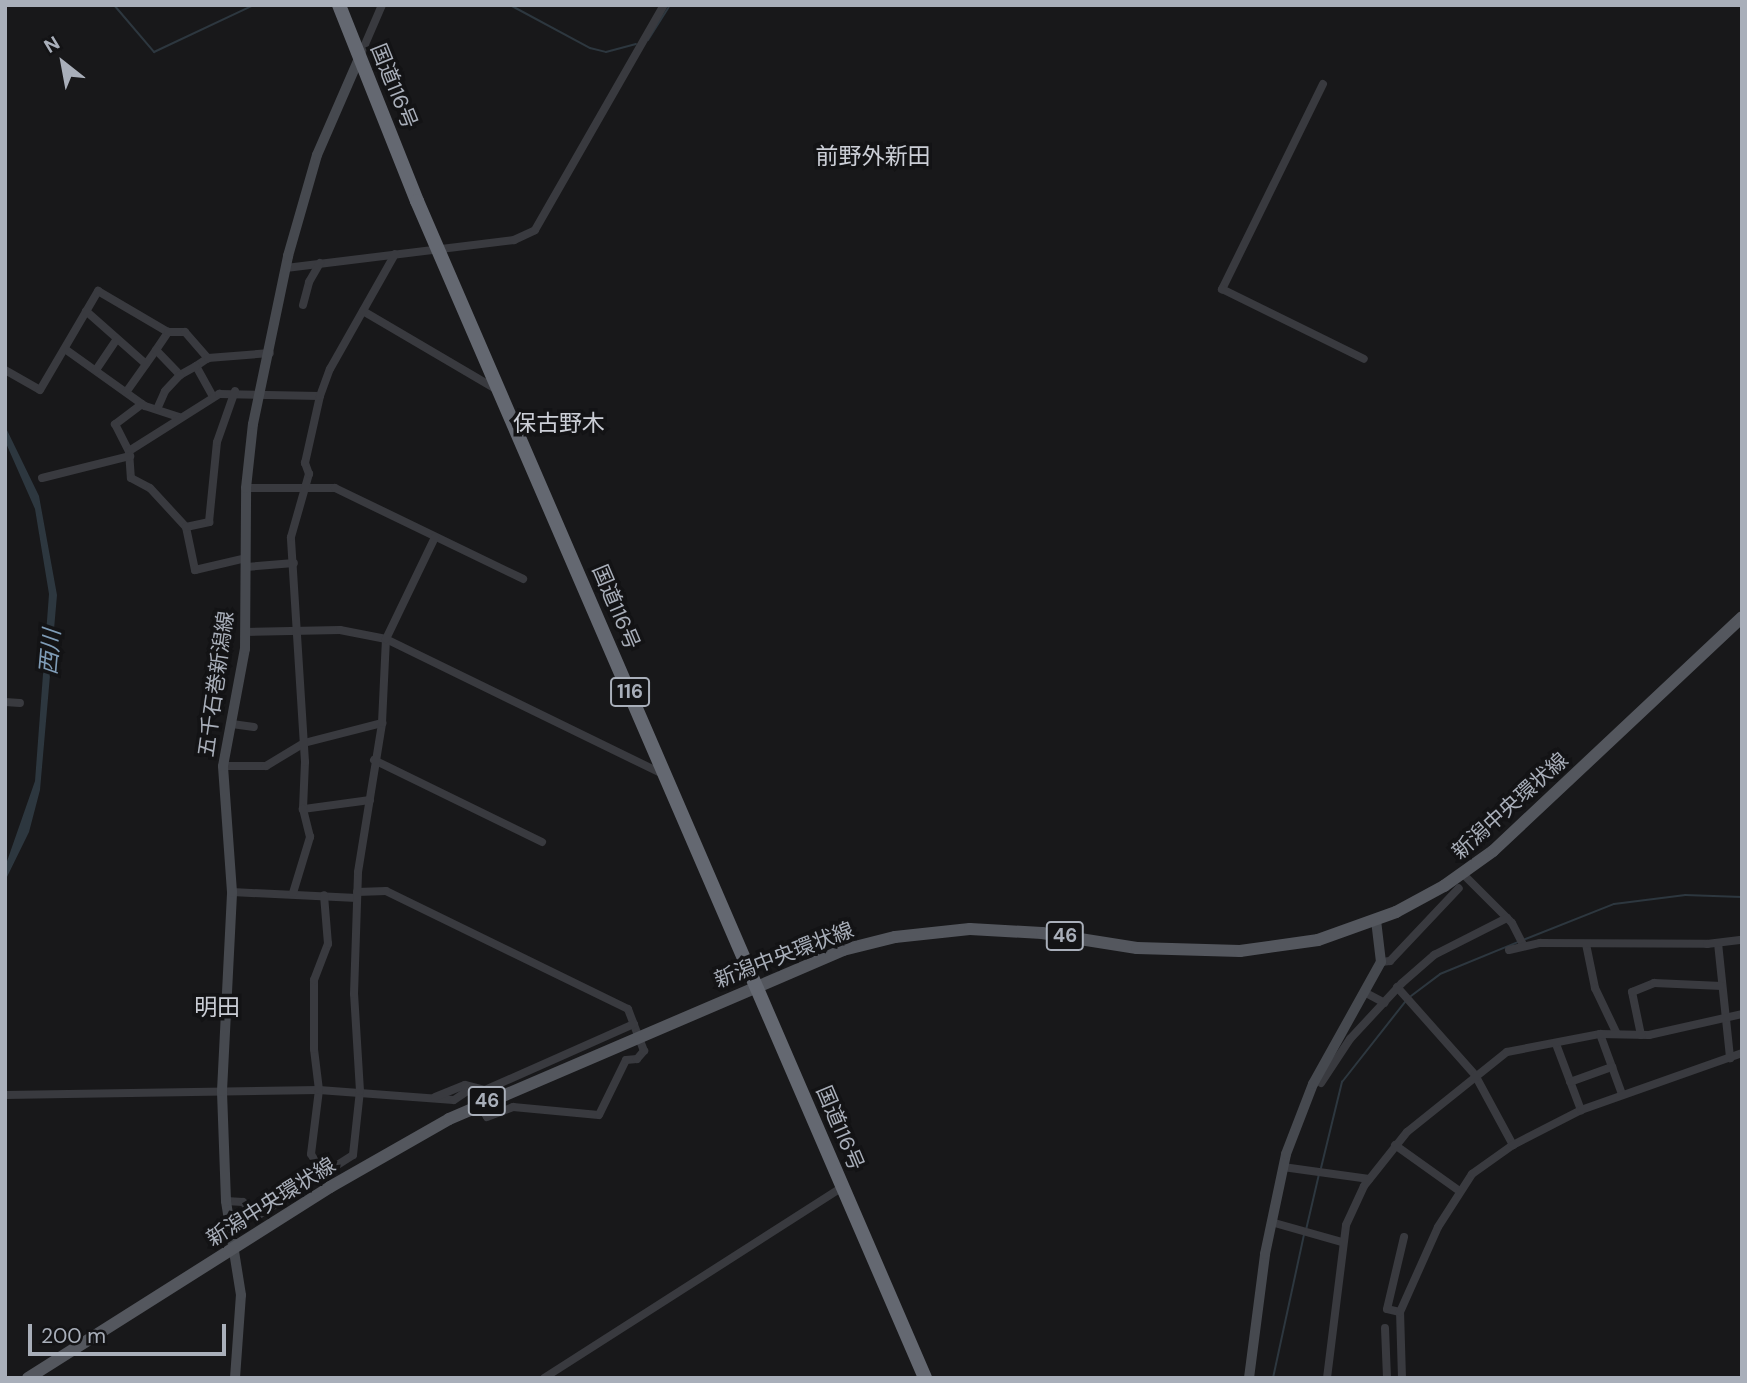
<!DOCTYPE html>
<html>
<head>
<meta charset="utf-8">
<style>
	body { margin:0 }
	#map { position:relative; width:1747px; height:1383px; overflow:hidden; background:#18181a; font-family:"DM Sans","Noto Sans JP",sans-serif }
	div>[style] { position:absolute }
	.water>* { inset:0; background:#2d373f }
	.stream>* { height:2px; margin:-1px; padding:0 1px; transform-origin:1px; border-radius:1px; background:#2d373f }
	.street>* { height:8px; margin:-4px; padding:0 4px; transform-origin:4px; border-radius:4px; background:#393a3f }
	.secondary>* { height:10px; margin:-5px; padding:0 5px; transform-origin:5px; border-radius:5px; background:#46494f }
	.primary>* { height:12px; margin:-6px; padding:0 6px; transform-origin:6px; border-radius:6px; background:#54575e }
	.highway>* { height:14px; margin:-7px; padding:0 7px; transform-origin:7px; border-radius:7px; background:#646871 }
	span { translate:-50% -50%; white-space:nowrap; text-align:center; line-height:1.15; -webkit-text-stroke:7px #131315; paint-order:stroke }
	.shield-label span { padding:2px 5px; background:#131315; border:2px solid; border-radius:5px; -webkit-text-stroke-width:0 }
	.shield-label { font-size:19px; color:#a9afba; font-weight:700 }
	.street-label { font-size:21px; color:#a9afba }
	.neighbourhood-label { font-size:23px; color:#cbced6 }
	.water-label { font-size:23px; color:#7f9cb7; font-style:italic }
	.frame { position:absolute; inset:0; border:7px solid #a9afba; pointer-events:none }
	.north { position:absolute; left:28px; top:28px; width:70px; height:70px; -webkit-text-stroke:5px #131315; paint-order:stroke; rotate:329deg; font-size:19px; font-weight:700; line-height:28px; text-align:center; color:#a9afba }
	.north::after { content:''; display:block; margin:auto; width:24px; height:32px; background:#a9afba; clip-path:polygon(50% 0,100% 100%,50% 72%,0 100%) }
	.scale { position:absolute; left:28px; top:1324px; width:198px; height:32px; box-sizing:border-box; border:4px solid #a9afba; border-top:0; padding-left:9px; font-size:21px; line-height:24px; white-space:nowrap; color:#a9afba; -webkit-text-stroke:5px #131315; paint-order:stroke }
</style>
</head>
<body>
<div id="map">
	<div class="water">
		<div style="clip-path:polygon(5px 426px,39px 496px,57px 595px,40px 790px,29px 832px,5px 881px,5px 867px,35px 781px,49px 594px,35px 509px,5px 441px)"></div>
	</div>
	<div class="stream">
		<div style="left:114px;top:5px;width:62px;rotate:49.6deg"></div>
		<div style="left:154px;top:52px;width:110px;rotate:-25.2deg"></div>
		<div style="left:510px;top:5px;width:91px;rotate:28.3deg"></div>
		<div style="left:590px;top:48px;width:16px;rotate:14deg"></div>
		<div style="left:606px;top:52px;width:31px;rotate:-15deg"></div>
		<div style="left:648px;top:40px;width:41px;rotate:-57.8deg"></div>
		<div style="left:1523px;top:940px;width:98px;rotate:-21.6deg"></div>
		<div style="left:1614px;top:904px;width:72px;rotate:-7.2deg"></div>
		<div style="left:1685px;top:895px;width:57px;rotate:2deg"></div>
		<div style="left:1411px;top:996px;width:36px;rotate:-37deg"></div>
		<div style="left:1440px;top:974px;width:84px;rotate:-22.3deg"></div>
		<div style="left:1321px;top:1168px;width:89px;rotate:-76.3deg"></div>
		<div style="left:1342px;top:1082px;width:102px;rotate:-51.8deg"></div>
		<div style="left:1306px;top:1230px;width:57px;rotate:-76.9deg"></div>
		<div style="left:1273px;top:1378px;width:146px;rotate:-77.8deg"></div>
	</div>
	<div class="street">
		<div style="left:360px;top:56px;width:56px;rotate:-66.7deg"></div>
		<div style="left:1323px;top:84px;width:229px;rotate:116.2deg"></div>
		<div style="left:1222px;top:289px;width:158px;rotate:26.2deg"></div>
		<div style="left:286px;top:268px;width:230px;rotate:-7deg"></div>
		<div style="left:514px;top:240px;width:23px;rotate:-25deg"></div>
		<div style="left:535px;top:230px;width:259px;rotate:-60.2deg"></div>
		<div style="left:303px;top:305px;width:24px;rotate:-75deg"></div>
		<div style="left:309px;top:282px;width:22px;rotate:-60deg"></div>
		<div style="left:86px;top:311px;width:80px;rotate:41.5deg"></div>
		<div style="left:363px;top:311px;width:154px;rotate:30.4deg"></div>
		<div style="left:65px;top:349px;width:98px;rotate:35.5deg"></div>
		<div style="left:145px;top:406px;width:36px;rotate:18deg"></div>
		<div style="left:156px;top:350px;width:22px;rotate:-56deg"></div>
		<div style="left:208px;top:358px;width:14px;rotate:146deg"></div>
		<div style="left:196px;top:366px;width:35px;rotate:61deg"></div>
		<div style="left:5px;top:370px;width:40px;rotate:29.7deg"></div>
		<div style="left:40px;top:390px;width:115px;rotate:-59.6deg"></div>
		<div style="left:98px;top:291px;width:81px;rotate:30.4deg"></div>
		<div style="left:168px;top:332px;width:17px"></div>
		<div style="left:185px;top:332px;width:35px;rotate:49deg"></div>
		<div style="left:208px;top:358px;width:62px;rotate:-4.6deg"></div>
		<div style="left:96px;top:370px;width:37px;rotate:-56deg"></div>
		<div style="left:127px;top:391px;width:50px;rotate:-54.7deg"></div>
		<div style="left:156px;top:350px;width:35px;rotate:46deg"></div>
		<div style="left:180px;top:375px;width:18px;rotate:-29deg"></div>
		<div style="left:142px;top:404px;width:34px;rotate:143deg"></div>
		<div style="left:115px;top:424px;width:30px;rotate:63deg"></div>
		<div style="left:129px;top:451px;width:27px;rotate:86deg"></div>
		<div style="left:131px;top:478px;width:21px;rotate:28deg"></div>
		<div style="left:150px;top:488px;width:53px;rotate:47.3deg"></div>
		<div style="left:186px;top:527px;width:44px;rotate:78.2deg"></div>
		<div style="left:195px;top:570px;width:52px;rotate:-13.2deg"></div>
		<div style="left:158px;top:407px;width:17px;rotate:-66deg"></div>
		<div style="left:165px;top:391px;width:22px;rotate:-47deg"></div>
		<div style="left:129px;top:451px;width:107px;rotate:-32.3deg"></div>
		<div style="left:219px;top:394px;width:101px;rotate:1.1deg"></div>
		<div style="left:42px;top:478px;width:91px;rotate:-14deg"></div>
		<div style="left:246px;top:488px;width:89px"></div>
		<div style="left:335px;top:488px;width:209px;rotate:25.8deg"></div>
		<div style="left:186px;top:527px;width:24px;rotate:-12deg"></div>
		<div style="left:209px;top:522px;width:80px;rotate:-84.3deg"></div>
		<div style="left:217px;top:442px;width:54px;rotate:-70.6deg"></div>
		<div style="left:246px;top:567px;width:48px;rotate:-4.8deg"></div>
		<div style="left:246px;top:632px;width:94px;rotate:-1.2deg"></div>
		<div style="left:340px;top:630px;width:47px;rotate:11.1deg"></div>
		<div style="left:386px;top:639px;width:308px;rotate:26deg"></div>
		<div style="left:5px;top:702px;width:15px;rotate:4deg"></div>
		<div style="left:232px;top:724px;width:22px;rotate:8deg"></div>
		<div style="left:374px;top:760px;width:187px;rotate:26deg"></div>
		<div style="left:223px;top:766px;width:43px"></div>
		<div style="left:266px;top:766px;width:44px;rotate:-31.2deg"></div>
		<div style="left:304px;top:743px;width:81px;rotate:-14.4deg"></div>
		<div style="left:370px;top:800px;width:68px;rotate:172.3deg"></div>
		<div style="left:303px;top:809px;width:47px;rotate:-87.6deg"></div>
		<div style="left:305px;top:762px;width:225px;rotate:-93.6deg"></div>
		<div style="left:291px;top:537px;width:66px;rotate:-74.1deg"></div>
		<div style="left:309px;top:474px;width:12px;rotate:-110deg"></div>
		<div style="left:305px;top:463px;width:69px;rotate:-77.4deg"></div>
		<div style="left:320px;top:396px;width:29px;rotate:-70deg"></div>
		<div style="left:330px;top:369px;width:132px;rotate:-60.5deg"></div>
		<div style="left:1463px;top:874px;width:69px;rotate:45deg"></div>
		<div style="left:1512px;top:923px;width:25px;rotate:63deg"></div>
		<div style="left:232px;top:892px;width:125px;rotate:2.7deg"></div>
		<div style="left:293px;top:893px;width:59px;rotate:-73.1deg"></div>
		<div style="left:310px;top:837px;width:29px;rotate:-104deg"></div>
		<div style="left:1718px;top:943px;width:116px;rotate:84deg"></div>
		<div style="left:1586px;top:944px;width:45px;rotate:78.4deg"></div>
		<div style="left:1595px;top:988px;width:49px;rotate:64.5deg"></div>
		<div style="left:1509px;top:950px;width:32px;rotate:-13deg"></div>
		<div style="left:1540px;top:943px;width:167px;rotate:0.3deg"></div>
		<div style="left:1707px;top:944px;width:35px;rotate:-7deg"></div>
		<div style="left:1381px;top:962px;width:9px;rotate:-6deg"></div>
		<div style="left:1390px;top:961px;width:100px;rotate:-46.6deg"></div>
		<div style="left:1397px;top:987px;width:118px;rotate:48.4deg"></div>
		<div style="left:1475px;top:1075px;width:80px;rotate:61.5deg"></div>
		<div style="left:1366px;top:993px;width:21px;rotate:28deg"></div>
		<div style="left:1600px;top:1034px;width:64px;rotate:69.9deg"></div>
		<div style="left:1641px;top:1035px;width:44px;rotate:-101.8deg"></div>
		<div style="left:1632px;top:992px;width:24px;rotate:-22deg"></div>
		<div style="left:1654px;top:983px;width:68px;rotate:2.5deg"></div>
		<div style="left:1556px;top:1044px;width:71px;rotate:69.3deg"></div>
		<div style="left:1570px;top:1082px;width:45px;rotate:-19.7deg"></div>
		<div style="left:1321px;top:1083px;width:53px;rotate:-56.6deg"></div>
		<div style="left:1350px;top:1039px;width:76px;rotate:-47.1deg"></div>
		<div style="left:1402px;top:983px;width:43px;rotate:-41.2deg"></div>
		<div style="left:1434px;top:955px;width:82px;rotate:-26.9deg"></div>
		<div style="left:5px;top:1095px;width:314px;rotate:-0.9deg"></div>
		<div style="left:319px;top:1090px;width:135px;rotate:4.2deg"></div>
		<div style="left:454px;top:1100px;width:18px;rotate:-34deg"></div>
		<div style="left:469px;top:1090px;width:32px;rotate:56deg"></div>
		<div style="left:487px;top:1117px;width:28px;rotate:-21deg"></div>
		<div style="left:513px;top:1107px;width:86px;rotate:5.3deg"></div>
		<div style="left:599px;top:1115px;width:61px;rotate:-63.9deg"></div>
		<div style="left:626px;top:1060px;width:11px;rotate:-5deg"></div>
		<div style="left:637px;top:1059px;width:11px;rotate:-49deg"></div>
		<div style="left:644px;top:1051px;width:45px;rotate:-110.9deg"></div>
		<div style="left:628px;top:1009px;width:269px;rotate:-154deg"></div>
		<div style="left:386px;top:891px;width:29px;rotate:178deg"></div>
		<div style="left:435px;top:1097px;width:32px;rotate:-22deg"></div>
		<div style="left:465px;top:1085px;width:21px;rotate:14deg"></div>
		<div style="left:485px;top:1090px;width:163px;rotate:-23.9deg"></div>
		<div style="left:1395px;top:1145px;width:77px;rotate:35.5deg"></div>
		<div style="left:1283px;top:1167px;width:87px;rotate:7.9deg"></div>
		<div style="left:323px;top:1174px;width:23px;rotate:-121deg"></div>
		<div style="left:311px;top:1154px;width:64px;rotate:-82.9deg"></div>
		<div style="left:319px;top:1090px;width:41px;rotate:-97deg"></div>
		<div style="left:314px;top:1049px;width:69px;rotate:-90deg"></div>
		<div style="left:314px;top:980px;width:39px;rotate:-69deg"></div>
		<div style="left:328px;top:944px;width:49px;rotate:-94.7deg"></div>
		<div style="left:226px;top:1201px;width:17px;rotate:3deg"></div>
		<div style="left:243px;top:1202px;width:20px;rotate:49deg"></div>
		<div style="left:256px;top:1217px;width:115px;rotate:-32.6deg"></div>
		<div style="left:353px;top:1155px;width:64px;rotate:-83.8deg"></div>
		<div style="left:360px;top:1091px;width:97px;rotate:-93.5deg"></div>
		<div style="left:354px;top:994px;width:122px;rotate:-88.1deg"></div>
		<div style="left:358px;top:872px;width:151px;rotate:-80.8deg"></div>
		<div style="left:382px;top:723px;width:84px;rotate:-87.3deg"></div>
		<div style="left:386px;top:639px;width:113px;rotate:-64.3deg"></div>
		<div style="left:1271px;top:1222px;width:74px;rotate:15.7deg"></div>
		<div style="left:1400px;top:1312px;width:13px;rotate:-167deg"></div>
		<div style="left:1387px;top:1309px;width:74px;rotate:-76.7deg"></div>
		<div style="left:1385px;top:1328px;width:50px;rotate:87.7deg"></div>
		<div style="left:544px;top:1378px;width:355px;rotate:-32.6deg"></div>
		<div style="left:1327px;top:1378px;width:154px;rotate:-82.9deg"></div>
		<div style="left:1346px;top:1225px;width:43px;rotate:-65.2deg"></div>
		<div style="left:1364px;top:1186px;width:69px;rotate:-51.5deg"></div>
		<div style="left:1407px;top:1132px;width:128px;rotate:-38.7deg"></div>
		<div style="left:1507px;top:1052px;width:95px;rotate:-11deg"></div>
		<div style="left:1600px;top:1034px;width:49px;rotate:1.2deg"></div>
		<div style="left:1649px;top:1035px;width:95px;rotate:-12.7deg"></div>
		<div style="left:1402px;top:1378px;width:66px;rotate:-91.7deg"></div>
		<div style="left:1400px;top:1312px;width:93px;rotate:-65.9deg"></div>
		<div style="left:1438px;top:1227px;width:63px;rotate:-57.3deg"></div>
		<div style="left:1472px;top:1174px;width:50px;rotate:-35.3deg"></div>
		<div style="left:1513px;top:1145px;width:76px;rotate:-27.2deg"></div>
		<div style="left:1581px;top:1110px;width:171px;rotate:-19.5deg"></div>
	</div>
	<div class="secondary">
		<div style="left:235px;top:1378px;width:83px;rotate:-85.9deg"></div>
		<div style="left:241px;top:1295px;width:95px;rotate:-99.1deg"></div>
		<div style="left:226px;top:1201px;width:110px;rotate:-92.1deg"></div>
		<div style="left:222px;top:1091px;width:199px;rotate:-87.1deg"></div>
		<div style="left:232px;top:892px;width:126px;rotate:-94.1deg"></div>
		<div style="left:223px;top:766px;width:119px;rotate:-79.4deg"></div>
		<div style="left:245px;top:649px;width:161px;rotate:-89.6deg"></div>
		<div style="left:246px;top:488px;width:64px;rotate:-83.8deg"></div>
		<div style="left:253px;top:424px;width:172px;rotate:-78.2deg"></div>
		<div style="left:288px;top:256px;width:105px;rotate:-74deg"></div>
		<div style="left:317px;top:155px;width:108px;rotate:-66.5deg"></div>
		<div style="left:1249px;top:1378px;width:125px;rotate:-82.6deg"></div>
		<div style="left:1265px;top:1254px;width:102px;rotate:-78.1deg"></div>
		<div style="left:1286px;top:1154px;width:75px;rotate:-68.9deg"></div>
		<div style="left:1313px;top:1084px;width:140px;rotate:-60.9deg"></div>
		<div style="left:1381px;top:962px;width:42px;rotate:-96.8deg"></div>
	</div>
	<div class="primary">
		<div style="left:28px;top:1378px;width:357px;rotate:-32.3deg"></div>
		<div style="left:330px;top:1187px;width:137px;rotate:-29.7deg"></div>
		<div style="left:449px;top:1119px;width:429px;rotate:-23.2deg"></div>
		<div style="left:843px;top:950px;width:54px;rotate:-14deg"></div>
		<div style="left:895px;top:937px;width:75px;rotate:-6.1deg"></div>
		<div style="left:970px;top:929px;width:72px;rotate:3.2deg"></div>
		<div style="left:1042px;top:933px;width:96px;rotate:9deg"></div>
		<div style="left:1137px;top:948px;width:103px;rotate:1.7deg"></div>
		<div style="left:1240px;top:951px;width:79px;rotate:-8deg"></div>
		<div style="left:1318px;top:940px;width:83px;rotate:-19.7deg"></div>
		<div style="left:1396px;top:912px;width:55px;rotate:-28.4deg"></div>
		<div style="left:1444px;top:886px;width:60px;rotate:-35.5deg"></div>
		<div style="left:1493px;top:851px;width:342px;rotate:-43.2deg"></div>
	</div>
	<div class="highway">
		<div style="left:339px;top:5px;width:211px;rotate:68.3deg"></div>
		<div style="left:417px;top:201px;width:1282px;rotate:66.65deg"></div>
	</div>
	<div class="shield-label">
		<span style="left:630px;top:692px">116</span>
		<span style="left:1065px;top:936px">46</span>
		<span style="left:487px;top:1101px">46</span>
	</div>
	<div class="street-label">
		<span style="left:394px;top:86px;rotate:68deg">国道116号</span>
		<span style="left:616px;top:607px;rotate:67deg">国道116号</span>
		<span style="left:216px;top:684px;rotate:-82deg">五千石巻新潟線</span>
		<span style="left:1510px;top:806px;rotate:-42deg">新潟中央環状線</span>
		<span style="left:784px;top:955px;rotate:-21deg">新潟中央環状線</span>
		<span style="left:840px;top:1128px;rotate:67deg">国道116号</span>
		<span style="left:271px;top:1202px;rotate:-32deg">新潟中央環状線</span>
	</div>
	<div class="neighbourhood-label">
		<span style="left:873px;top:156px">前野外新田</span>
		<span style="left:559px;top:423px">保古野木</span>
		<span style="left:217px;top:1007px">明田</span>
	</div>
	<div class="water-label">
		<span style="left:50px;top:652px;rotate:-85deg">西川</span>
	</div>
	<div class="frame"></div>
	<div class="north">N</div>
	<div class="scale">200 m</div>
</div>
</body>
</html>
